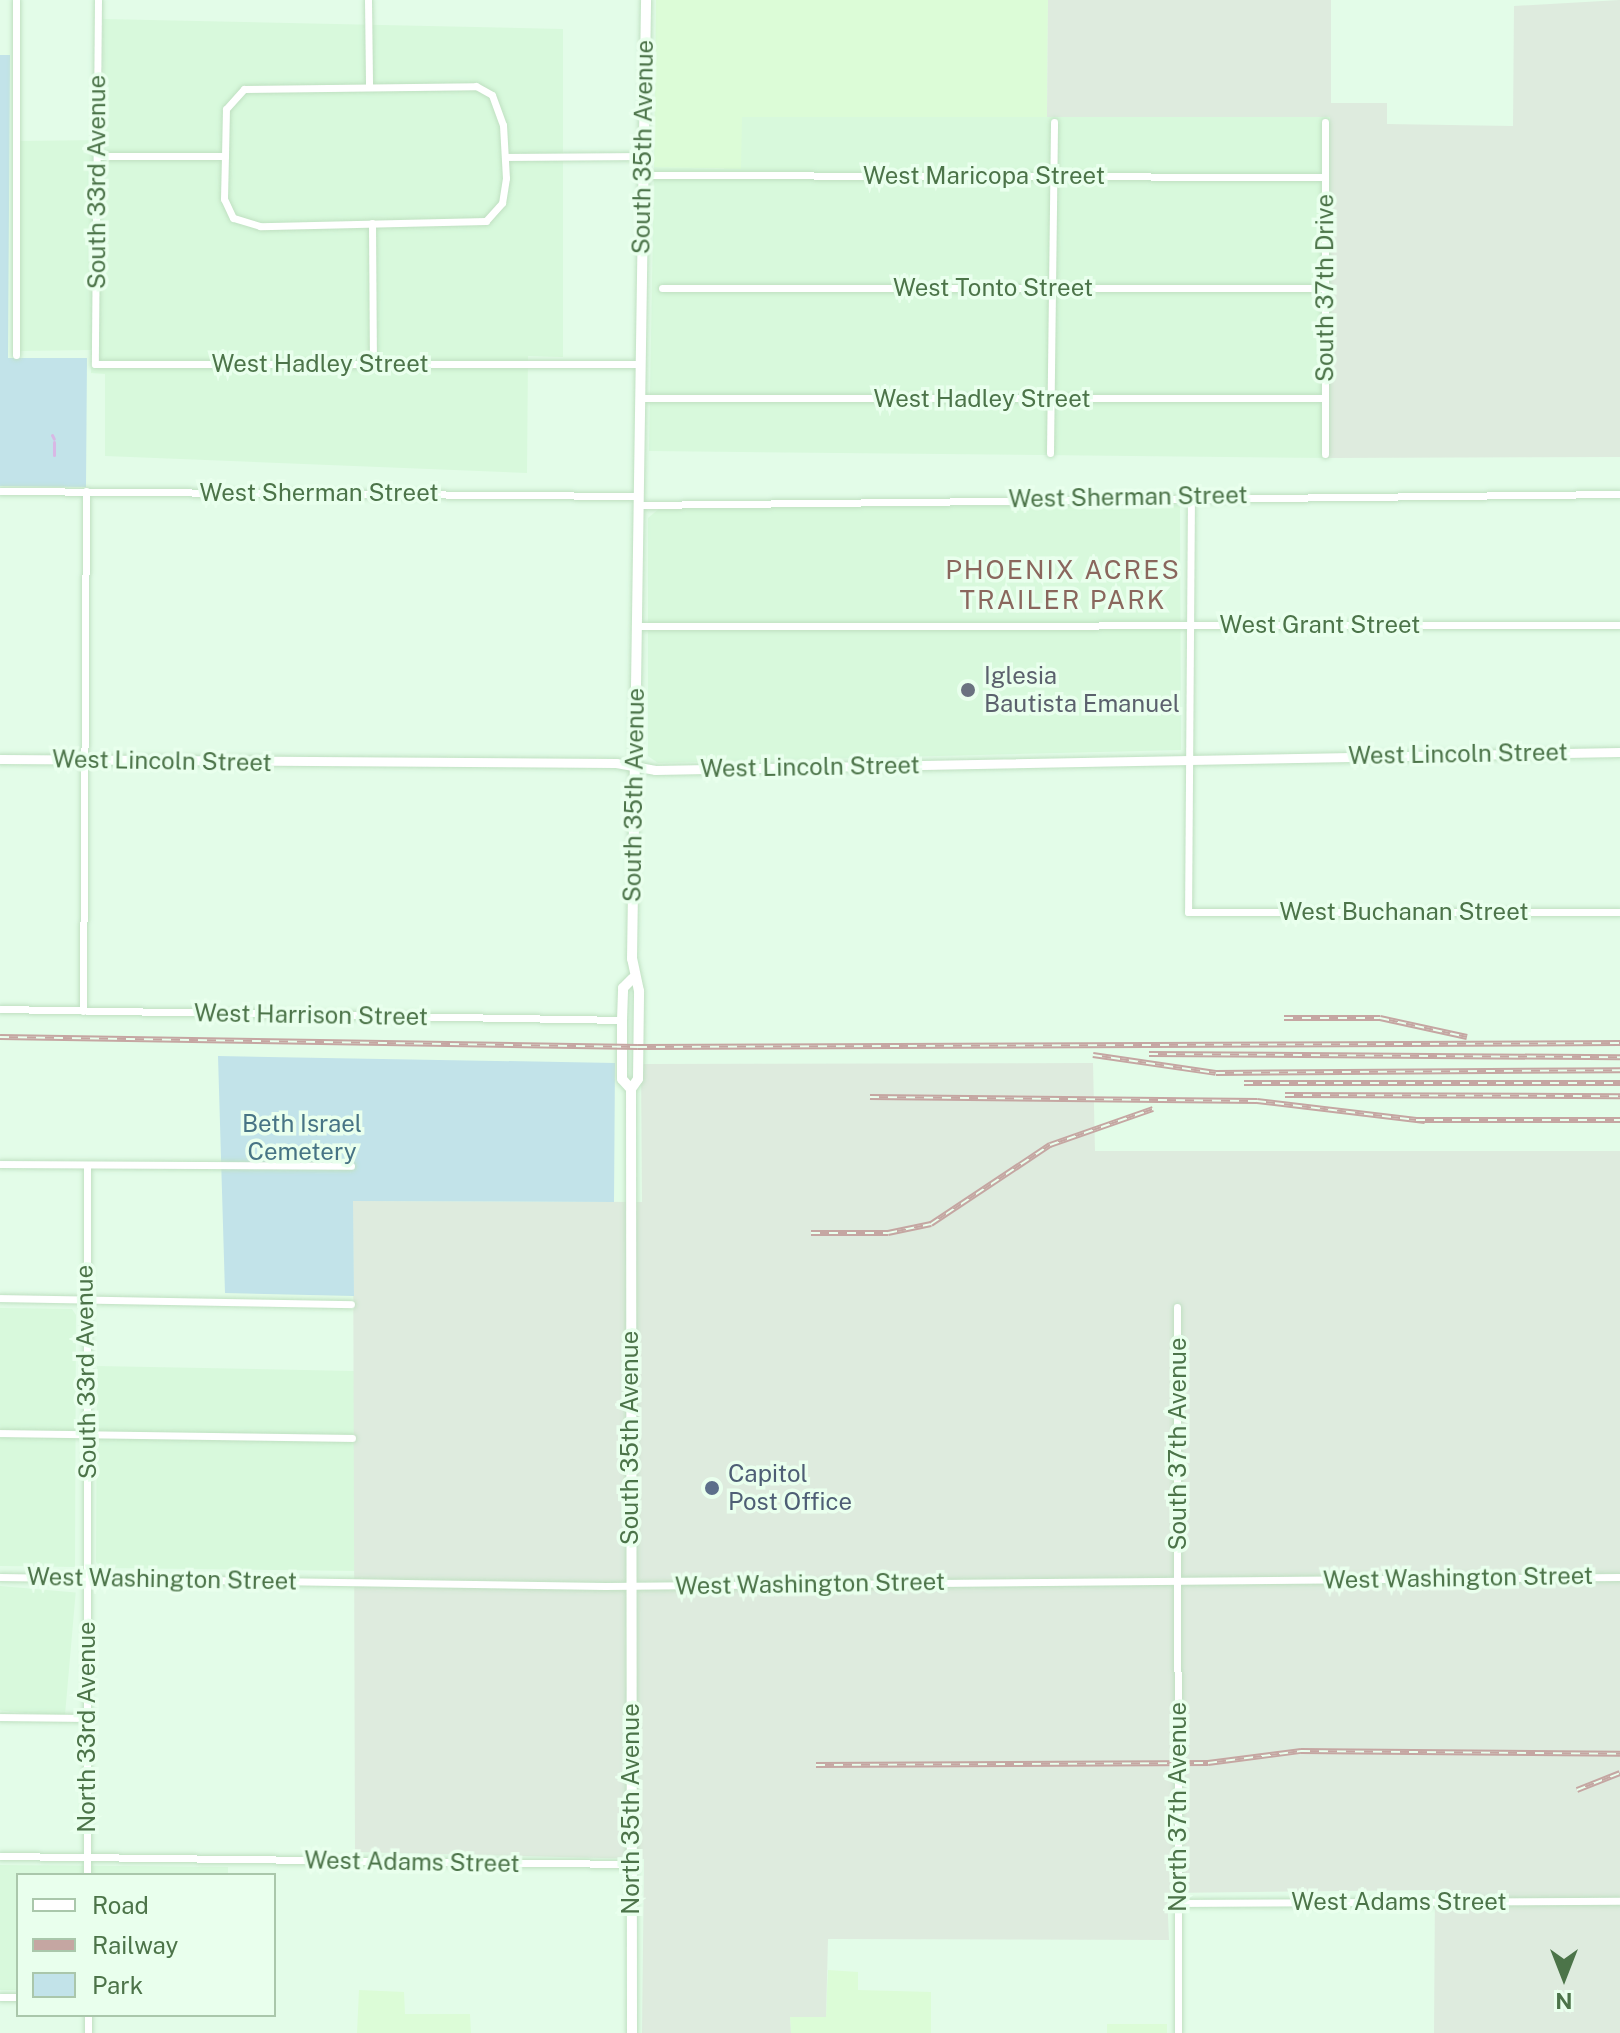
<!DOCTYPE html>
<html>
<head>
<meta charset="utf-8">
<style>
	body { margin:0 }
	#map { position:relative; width:1620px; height:2033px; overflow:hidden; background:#e3fce8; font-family:"Public Sans",sans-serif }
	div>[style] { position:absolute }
	.residential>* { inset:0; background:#d8f9dc; transform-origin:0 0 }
	.commercial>* { inset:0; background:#dcfcd7; transform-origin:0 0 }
	.industrial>* { inset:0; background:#deebde }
	.green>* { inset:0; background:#c2e3e9 }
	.stream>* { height:3px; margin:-1.5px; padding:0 1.5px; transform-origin:1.5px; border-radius:1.5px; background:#d8b8e5 }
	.roads { filter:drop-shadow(0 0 2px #bfe0c1) drop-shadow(0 0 2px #bfe0c1) }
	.minor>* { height:7px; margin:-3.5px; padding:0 3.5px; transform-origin:3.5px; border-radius:3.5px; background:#fff }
	.tertiary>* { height:9px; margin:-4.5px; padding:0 4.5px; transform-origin:4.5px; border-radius:4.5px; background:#fff }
	.secondary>* { height:10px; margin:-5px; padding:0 5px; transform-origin:5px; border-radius:5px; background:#fff }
	.rail>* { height:6px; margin-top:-3px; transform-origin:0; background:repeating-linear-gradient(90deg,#e9ffed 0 9px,#c5a6a2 0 18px); box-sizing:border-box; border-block:2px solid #c5a6a2 }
	.dots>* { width:22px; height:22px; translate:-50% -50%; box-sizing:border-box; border:4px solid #e9ffed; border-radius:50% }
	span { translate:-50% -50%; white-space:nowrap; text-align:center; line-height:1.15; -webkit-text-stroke:7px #e9ffed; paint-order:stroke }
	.street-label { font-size:24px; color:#4c7449 }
	.worship-label { font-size:24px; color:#5b616d }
	.left { translate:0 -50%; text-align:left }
	.park-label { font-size:24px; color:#477485 }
	.service-label { font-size:24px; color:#4e5e75 }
	.neighbourhood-label { font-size:26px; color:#8a675d; letter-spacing:2px }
	.legend { position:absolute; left:16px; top:1873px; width:260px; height:144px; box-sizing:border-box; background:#e9ffed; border:2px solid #aac7ab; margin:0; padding:10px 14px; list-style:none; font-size:24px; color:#4c7449 }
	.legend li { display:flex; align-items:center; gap:16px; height:40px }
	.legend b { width:40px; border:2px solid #aac7ab }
	.north { position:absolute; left:1524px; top:1937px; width:80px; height:80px; -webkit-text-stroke:6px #e9ffed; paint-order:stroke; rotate:180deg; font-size:22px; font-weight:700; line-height:32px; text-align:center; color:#4c7449 }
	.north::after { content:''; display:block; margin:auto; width:28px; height:36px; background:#4c7449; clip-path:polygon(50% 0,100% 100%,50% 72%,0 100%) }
</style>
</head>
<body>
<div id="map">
	<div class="residential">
		<div style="clip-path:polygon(103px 19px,563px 29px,563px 357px,528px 356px,527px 473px,105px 456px,105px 374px,91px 373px,91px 350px,20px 351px,19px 141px,104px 140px)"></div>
		<div style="clip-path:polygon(742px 117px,1330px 117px,1327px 458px,649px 451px,654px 167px,724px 169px)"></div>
		<div style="clip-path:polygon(1180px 505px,1181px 750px,658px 763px,648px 756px,648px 518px,660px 508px)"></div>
		<div style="clip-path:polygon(0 1308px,72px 1309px,76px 1315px,75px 1567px,0 1566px)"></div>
		<div style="clip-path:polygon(97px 1366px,354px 1371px,355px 1571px,102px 1568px,96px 1562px)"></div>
		<div style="left:0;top:1586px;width:76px;height:124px;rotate:5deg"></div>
		<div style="clip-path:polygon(0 1865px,228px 1867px,228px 1875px,18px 1875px,18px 1990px,0 1990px)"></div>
	</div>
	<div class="commercial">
		<div style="clip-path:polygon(656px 0,1048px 0,1047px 117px,742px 117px,741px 169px,654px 167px)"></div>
		<div style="clip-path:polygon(828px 1970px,858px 1972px,858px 1990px,931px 1992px,931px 2033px,791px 2033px,790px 2017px,826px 2017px)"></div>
		<div style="clip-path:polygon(359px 1990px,404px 1992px,405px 2014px,470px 2014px,471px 2033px,357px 2033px)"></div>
		<div style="left:1107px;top:2024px;width:60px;height:9px"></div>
	</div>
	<div class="industrial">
		<div style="clip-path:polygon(1048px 0,1331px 0,1331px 103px,1387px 103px,1387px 124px,1513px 126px,1514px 6px,1620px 0,1620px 457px,1327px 458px,1330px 117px,1047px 117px)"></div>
		<div style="clip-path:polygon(1093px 1063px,1095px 1151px,1620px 1151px,1620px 2033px,1434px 2033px,1435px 1890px,1167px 1893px,1169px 1940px,828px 1939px,826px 2017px,790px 2017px,791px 2033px,642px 2033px,644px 1859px,355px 1852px,353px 1201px,642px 1202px,641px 1064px)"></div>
	</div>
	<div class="green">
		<div style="clip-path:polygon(0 55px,10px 55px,8px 358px,87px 358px,86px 487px,0 486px)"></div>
		<div style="clip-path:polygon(218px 1056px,615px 1063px,614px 1202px,353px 1201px,354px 1296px,225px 1293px)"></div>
	</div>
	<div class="stream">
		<div style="left:52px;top:435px;width:4px;rotate:63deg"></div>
		<div style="left:54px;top:455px;width:13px;rotate:-90deg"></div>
	</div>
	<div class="roads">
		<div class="minor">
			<div style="left:98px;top:0;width:364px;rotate:90.5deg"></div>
			<div style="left:95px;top:364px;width:545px"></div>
			<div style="left:368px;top:0;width:85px;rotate:89.3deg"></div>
			<div style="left:1325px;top:122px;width:332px;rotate:90deg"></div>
			<div style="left:98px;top:156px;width:127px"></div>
			<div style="left:225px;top:156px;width:47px;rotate:-88.8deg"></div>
			<div style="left:226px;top:109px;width:27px;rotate:-48deg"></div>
			<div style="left:244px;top:89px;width:232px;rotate:-0.7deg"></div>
			<div style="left:476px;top:86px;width:18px;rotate:29deg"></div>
			<div style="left:492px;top:95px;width:32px;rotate:70deg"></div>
			<div style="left:503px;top:125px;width:53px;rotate:86.8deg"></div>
			<div style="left:506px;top:178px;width:25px;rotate:99deg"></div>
			<div style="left:502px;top:203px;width:24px;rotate:132deg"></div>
			<div style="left:486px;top:221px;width:226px;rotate:178.7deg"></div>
			<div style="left:260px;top:226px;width:28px;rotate:-163deg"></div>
			<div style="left:233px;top:218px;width:21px;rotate:-115deg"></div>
			<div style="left:224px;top:199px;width:43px;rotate:-88.7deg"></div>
			<div style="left:505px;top:157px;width:138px;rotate:-0.4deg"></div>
			<div style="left:643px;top:175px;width:682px;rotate:0.17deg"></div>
			<div style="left:372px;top:223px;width:140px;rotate:89.6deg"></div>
			<div style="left:662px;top:288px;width:662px"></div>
			<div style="left:16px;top:355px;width:355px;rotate:-90deg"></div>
			<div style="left:639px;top:398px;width:686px"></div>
			<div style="left:1050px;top:453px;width:331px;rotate:-89.3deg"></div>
			<div style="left:0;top:491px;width:637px;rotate:0.45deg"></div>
			<div style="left:1191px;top:493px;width:419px;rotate:90.4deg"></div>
			<div style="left:1188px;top:912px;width:432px"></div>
			<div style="left:637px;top:505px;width:983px;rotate:-0.64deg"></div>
			<div style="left:635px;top:626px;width:985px;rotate:-0.06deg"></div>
			<div style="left:0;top:1009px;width:622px;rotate:1.01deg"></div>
			<div style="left:83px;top:1011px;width:520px;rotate:-89.67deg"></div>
			<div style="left:0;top:1164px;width:351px;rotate:0.3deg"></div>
			<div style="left:87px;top:1166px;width:709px;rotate:90deg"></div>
			<div style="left:0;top:1298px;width:351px;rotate:1deg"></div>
			<div style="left:1177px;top:1307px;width:726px;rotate:89.92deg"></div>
			<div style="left:0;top:1433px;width:352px;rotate:0.8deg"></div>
			<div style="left:0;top:1577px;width:605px;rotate:0.85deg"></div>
			<div style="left:605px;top:1586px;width:1015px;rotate:-0.51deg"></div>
			<div style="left:0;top:1717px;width:85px;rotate:0.7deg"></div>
			<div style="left:0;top:1856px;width:631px;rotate:0.73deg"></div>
			<div style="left:1178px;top:1903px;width:442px;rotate:-0.3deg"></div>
			<div style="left:0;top:1997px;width:18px"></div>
			<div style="left:88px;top:2015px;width:18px;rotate:90deg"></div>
		</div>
		<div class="tertiary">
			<div style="left:0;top:759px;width:616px;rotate:0.37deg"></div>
			<div style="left:616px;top:763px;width:40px;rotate:10deg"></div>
			<div style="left:655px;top:770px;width:965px;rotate:-1.07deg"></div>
		</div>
		<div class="secondary">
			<div style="left:631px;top:1089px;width:13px;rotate:-132deg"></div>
			<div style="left:622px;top:1079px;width:59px;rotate:-90deg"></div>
			<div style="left:622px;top:1020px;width:32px;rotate:-88deg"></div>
			<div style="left:623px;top:988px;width:13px;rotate:-45deg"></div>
			<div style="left:632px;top:2033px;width:944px;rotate:-90.06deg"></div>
			<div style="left:631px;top:1089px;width:12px;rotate:-55deg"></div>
			<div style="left:638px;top:1079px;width:88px;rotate:-89.3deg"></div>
			<div style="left:639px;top:991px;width:33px;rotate:-102deg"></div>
			<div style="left:632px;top:959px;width:959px;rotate:-89.16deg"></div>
		</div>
	</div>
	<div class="rail">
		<div style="left:1284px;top:1018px;width:96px"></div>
		<div style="left:1380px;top:1018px;width:89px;rotate:12.3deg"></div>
		<div style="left:0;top:1037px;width:638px;rotate:0.9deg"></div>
		<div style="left:638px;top:1047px;width:982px;rotate:-0.23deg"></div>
		<div style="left:1149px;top:1054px;width:471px;rotate:0.4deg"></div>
		<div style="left:1093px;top:1055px;width:124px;rotate:8.3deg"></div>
		<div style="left:1216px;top:1073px;width:404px;rotate:-0.4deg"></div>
		<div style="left:1244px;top:1083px;width:376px"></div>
		<div style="left:1285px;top:1095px;width:335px;rotate:0.2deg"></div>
		<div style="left:870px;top:1097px;width:387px;rotate:0.6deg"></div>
		<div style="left:1257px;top:1101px;width:169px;rotate:6.8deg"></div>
		<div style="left:1416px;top:1120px;width:204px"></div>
		<div style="left:811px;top:1233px;width:77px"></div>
		<div style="left:888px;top:1233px;width:44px;rotate:-11.8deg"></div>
		<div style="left:931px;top:1224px;width:143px;rotate:-33.6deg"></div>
		<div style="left:1050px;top:1145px;width:109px;rotate:-19.3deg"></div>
		<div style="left:816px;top:1765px;width:392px;rotate:-0.3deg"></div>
		<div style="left:1208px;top:1763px;width:94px;rotate:-7.4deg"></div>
		<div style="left:1301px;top:1751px;width:319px;rotate:0.5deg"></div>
		<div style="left:1577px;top:1790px;width:46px;rotate:-21.6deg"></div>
	</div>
	<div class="dots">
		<div style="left:968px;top:690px;background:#6b7280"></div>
		<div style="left:712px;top:1488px;background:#5c6f8a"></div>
	</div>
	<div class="street-label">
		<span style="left:643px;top:147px;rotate:-89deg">South 35th Avenue</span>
		<span style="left:984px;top:176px">West Maricopa Street</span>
		<span style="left:97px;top:182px;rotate:-90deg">South 33rd Avenue</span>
		<span style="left:993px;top:288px">West Tonto Street</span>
		<span style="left:1325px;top:288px;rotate:-90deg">South 37th Drive</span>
		<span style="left:320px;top:364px">West Hadley Street</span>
		<span style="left:982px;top:399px">West Hadley Street</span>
		<span style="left:319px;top:493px">West Sherman Street</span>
		<span style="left:1128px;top:497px;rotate:-1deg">West Sherman Street</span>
		<span style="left:1320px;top:625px">West Grant Street</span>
		<span style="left:1458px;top:754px;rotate:-1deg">West Lincoln Street</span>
		<span style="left:162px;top:761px;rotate:1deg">West Lincoln Street</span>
		<span style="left:810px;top:767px;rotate:-1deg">West Lincoln Street</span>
		<span style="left:634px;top:795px;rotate:-89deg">South 35th Avenue</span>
		<span style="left:1404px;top:912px">West Buchanan Street</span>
		<span style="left:311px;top:1015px;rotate:1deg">West Harrison Street</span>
		<span style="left:86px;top:1372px;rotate:-91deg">South 33rd Avenue</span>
		<span style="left:630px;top:1438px;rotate:-90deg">South 35th Avenue</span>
		<span style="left:1178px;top:1444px;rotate:-90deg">South 37th Avenue</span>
		<span style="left:1458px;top:1578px;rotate:-1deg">West Washington Street</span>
		<span style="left:162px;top:1579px;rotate:1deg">West Washington Street</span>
		<span style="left:810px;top:1584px;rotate:-1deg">West Washington Street</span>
		<span style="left:87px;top:1727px;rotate:-90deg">North 33rd Avenue</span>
		<span style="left:1178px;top:1807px;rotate:-90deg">North 37th Avenue</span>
		<span style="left:631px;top:1809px;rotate:-90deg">North 35th Avenue</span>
		<span style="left:412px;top:1862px;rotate:1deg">West Adams Street</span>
		<span style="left:1399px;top:1902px">West Adams Street</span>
	</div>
	<div class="worship-label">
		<span class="left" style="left:984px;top:690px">Iglesia<br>Bautista Emanuel</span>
	</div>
	<div class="park-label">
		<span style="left:302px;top:1138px">Beth Israel<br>Cemetery</span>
	</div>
	<div class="service-label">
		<span class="left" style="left:728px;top:1488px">Capitol<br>Post Office</span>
	</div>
	<div class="neighbourhood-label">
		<span style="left:1063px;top:585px">PHOENIX ACRES<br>TRAILER PARK</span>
	</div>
	<ul class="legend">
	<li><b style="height:10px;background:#fff"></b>Road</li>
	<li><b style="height:10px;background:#c5a6a2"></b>Railway</li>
	<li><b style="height:22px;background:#c2e3e9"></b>Park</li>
	</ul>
	<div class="north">N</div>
</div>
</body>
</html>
